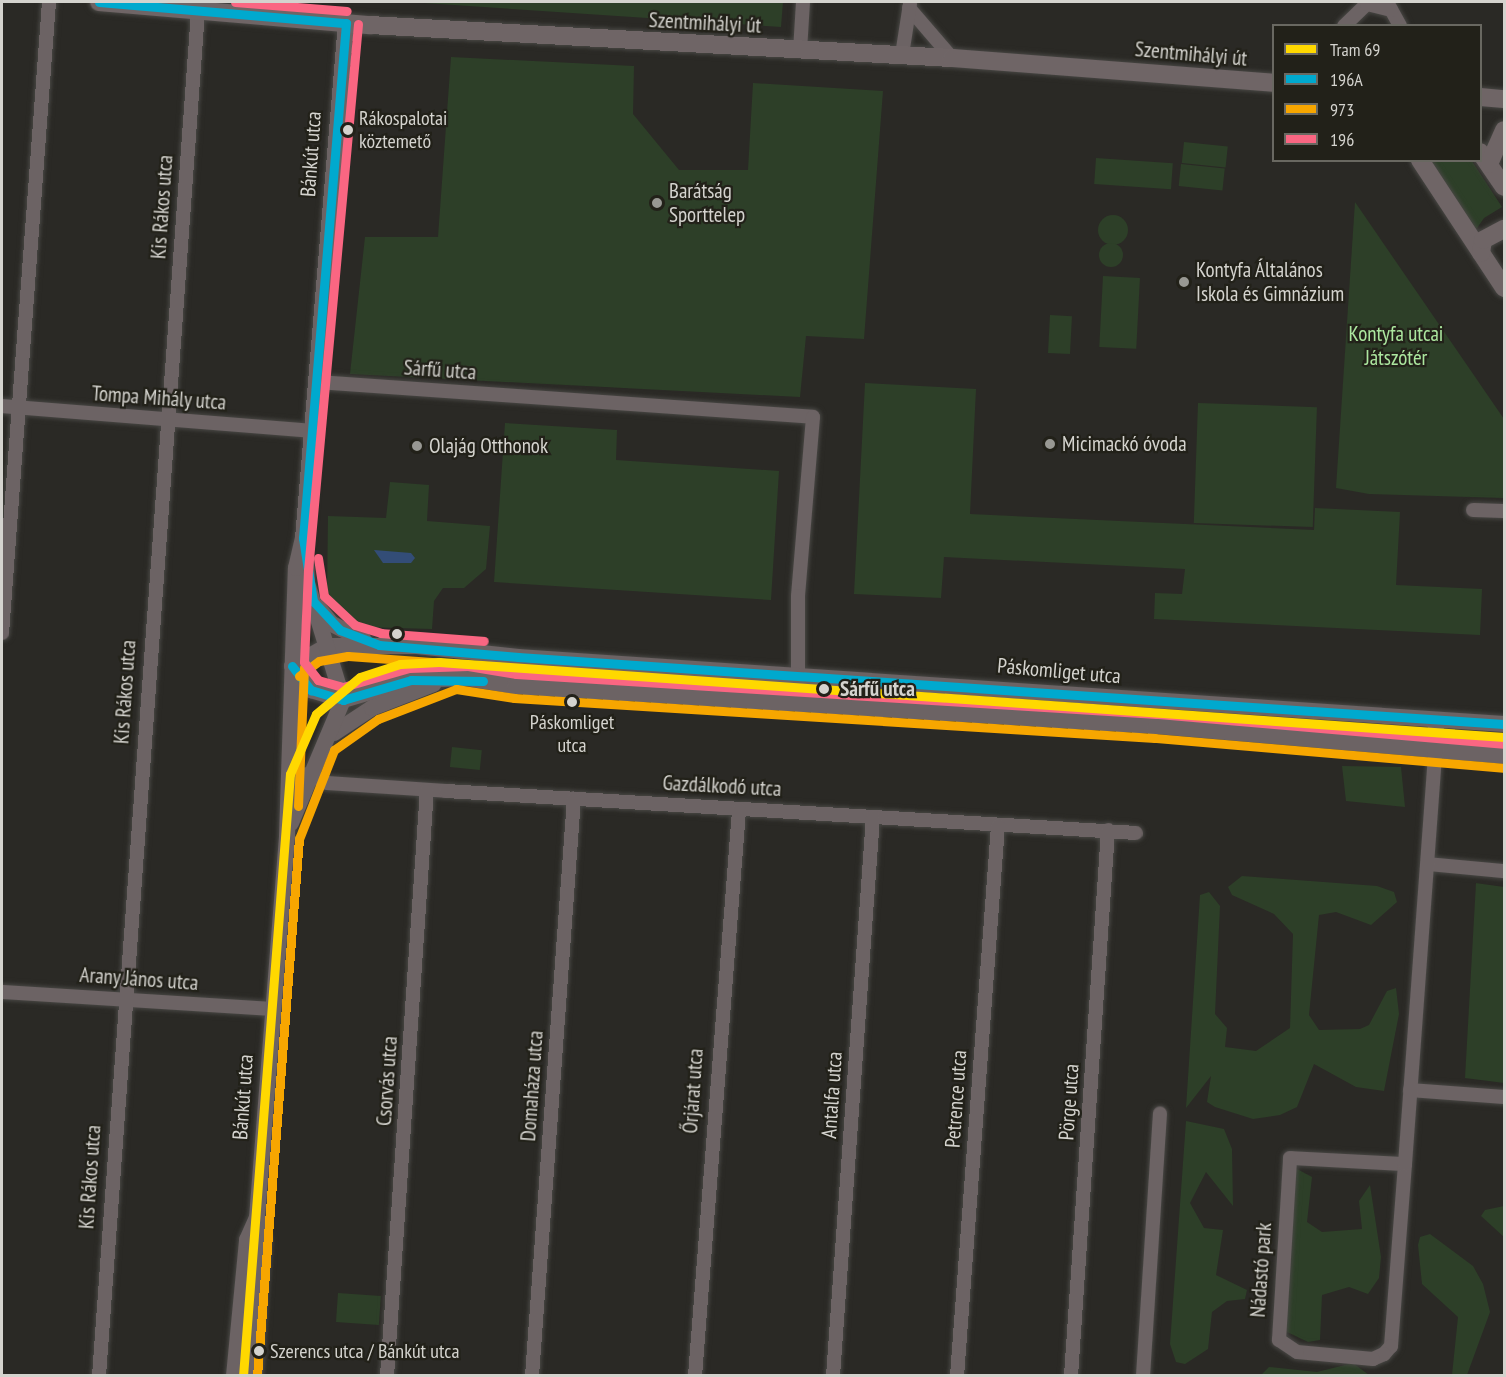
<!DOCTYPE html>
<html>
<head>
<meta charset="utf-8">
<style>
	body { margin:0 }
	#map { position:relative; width:1506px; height:1377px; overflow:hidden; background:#2a2925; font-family:"PT Sans Narrow",sans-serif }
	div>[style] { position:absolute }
	.green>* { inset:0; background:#2d3f28; transform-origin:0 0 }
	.round { border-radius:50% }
	.water>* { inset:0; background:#334d77 }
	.roads { filter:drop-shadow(0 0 2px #484744) drop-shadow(0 0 2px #484744) }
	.minor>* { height:14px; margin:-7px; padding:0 7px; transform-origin:7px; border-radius:7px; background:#6c6364 }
	.tertiary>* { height:16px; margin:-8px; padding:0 8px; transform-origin:8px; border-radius:8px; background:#6c6364 }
	.secondary>* { height:18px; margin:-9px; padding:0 9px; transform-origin:9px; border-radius:9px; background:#6f6566 }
	.bus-1>* { height:9px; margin:-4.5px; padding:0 4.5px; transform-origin:4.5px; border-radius:4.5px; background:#00a9ce }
	.bus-2>* { height:9px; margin:-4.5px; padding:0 4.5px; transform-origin:4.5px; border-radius:4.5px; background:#f7a600 }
	.bus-3>* { height:9px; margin:-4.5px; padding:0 4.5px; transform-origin:4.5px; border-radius:4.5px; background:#fa6682 }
	.tram-1>* { height:9px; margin:-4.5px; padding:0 4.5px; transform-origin:4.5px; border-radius:4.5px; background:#ffd800 }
	.dots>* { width:16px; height:16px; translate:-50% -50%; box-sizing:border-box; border:3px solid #222119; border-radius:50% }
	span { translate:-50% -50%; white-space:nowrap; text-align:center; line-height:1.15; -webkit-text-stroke:4.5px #222119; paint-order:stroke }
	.bus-label { font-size:20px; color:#d4d3ce }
	.left { translate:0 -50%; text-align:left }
	.street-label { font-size:21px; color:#d4d3ce }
	.poi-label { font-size:21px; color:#d4d3ce }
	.park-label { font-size:21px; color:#ace79f }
	.stop-label { font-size:21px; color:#d4d3ce; font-weight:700 }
	.frame { position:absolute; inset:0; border:3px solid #d4d3ce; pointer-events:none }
	.legend { position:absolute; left:1272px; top:24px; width:210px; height:138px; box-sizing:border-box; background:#222119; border:2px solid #696861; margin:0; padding:8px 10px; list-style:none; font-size:18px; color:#d4d3ce }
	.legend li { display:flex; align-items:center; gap:12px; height:30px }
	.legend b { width:30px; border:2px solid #696861 }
</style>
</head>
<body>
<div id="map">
	<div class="green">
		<div style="clip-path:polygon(409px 2px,783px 2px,781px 27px)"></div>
		<div style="clip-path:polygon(451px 57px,634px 66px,633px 114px,679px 170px,748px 170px,753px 83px,883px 91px,864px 339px,806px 336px,800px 397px,350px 374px,365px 237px,438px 237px)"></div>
		<div style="left:1184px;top:142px;width:44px;height:21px;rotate:6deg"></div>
		<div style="left:1096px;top:158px;width:77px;height:26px;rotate:4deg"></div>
		<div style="clip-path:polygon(1425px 161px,1472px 161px,1502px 207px,1484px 218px,1473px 234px)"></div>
		<div style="left:1181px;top:164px;width:44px;height:22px;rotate:6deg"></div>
		<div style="clip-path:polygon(1355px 202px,1504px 419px,1504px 498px,1369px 494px,1336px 488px)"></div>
		<div class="round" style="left:1098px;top:215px;width:30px;height:30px"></div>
		<div class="round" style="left:1099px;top:243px;width:24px;height:24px"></div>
		<div style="left:1103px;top:276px;width:37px;height:71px;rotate:3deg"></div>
		<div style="left:1050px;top:315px;width:22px;height:38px;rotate:3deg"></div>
		<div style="clip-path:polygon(865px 383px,976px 389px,970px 514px,1314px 530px,1315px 508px,1400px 512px,1396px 585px,1482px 589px,1480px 635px,1154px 619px,1155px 593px,1182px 594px,1185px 569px,944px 557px,941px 598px,854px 594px)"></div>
		<div style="left:1198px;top:403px;width:119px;height:120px;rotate:2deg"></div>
		<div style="clip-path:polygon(505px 423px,617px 430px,616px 460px,779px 471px,771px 600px,494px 582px)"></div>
		<div style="clip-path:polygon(390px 482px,429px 485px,427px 521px,490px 526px,486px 569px,464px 588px,443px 588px,434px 601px,432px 629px,363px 627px,334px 609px,327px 595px,328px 516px,386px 518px)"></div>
		<div style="left:452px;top:747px;width:30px;height:20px;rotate:6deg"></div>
		<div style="clip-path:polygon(1342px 766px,1401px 767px,1405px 807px,1346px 801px)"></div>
		<div style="clip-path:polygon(1242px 876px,1377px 886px,1394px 892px,1397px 902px,1371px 925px,1336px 912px,1319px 915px,1309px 1015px,1319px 1030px,1360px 1029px,1369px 1025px,1387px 991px,1396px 988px,1399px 1014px,1384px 1091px,1356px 1087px,1314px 1064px,1297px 1107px,1280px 1115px,1253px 1119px,1215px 1107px,1207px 1102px,1211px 1076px,1186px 1108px,1200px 895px,1209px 892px,1220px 906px,1215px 1014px,1227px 1028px,1225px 1047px,1256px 1051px,1290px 1028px,1293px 934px,1274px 914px,1232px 895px,1228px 887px)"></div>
		<div style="clip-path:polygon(1476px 883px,1504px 887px,1504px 1083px,1465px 1078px)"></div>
		<div style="clip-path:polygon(1186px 1121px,1224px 1129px,1232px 1149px,1233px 1206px,1206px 1172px,1190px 1203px,1204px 1228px,1223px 1230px,1216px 1275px,1247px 1290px,1245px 1299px,1227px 1301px,1212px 1312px,1208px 1349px,1185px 1364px,1176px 1362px,1170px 1344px)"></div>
		<div style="clip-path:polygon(1297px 1169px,1312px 1177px,1307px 1222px,1322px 1232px,1362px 1229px,1359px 1201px,1370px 1185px,1381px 1257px,1379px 1278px,1368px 1294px,1349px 1287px,1322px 1295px,1320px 1340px,1308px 1342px,1285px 1331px,1289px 1181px)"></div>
		<div style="clip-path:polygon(1504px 1206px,1504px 1237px,1481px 1216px,1485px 1210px)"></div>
		<div style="clip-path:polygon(1430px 1234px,1473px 1266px,1483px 1284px,1490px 1312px,1467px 1375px,1452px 1375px,1458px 1317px,1422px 1284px,1418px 1245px,1420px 1237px)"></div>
		<div style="left:338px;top:1293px;width:43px;height:29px;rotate:4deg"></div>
		<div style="clip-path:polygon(1353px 1363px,1369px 1375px,1262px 1374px,1269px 1367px,1317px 1372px)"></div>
	</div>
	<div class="water">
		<div style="clip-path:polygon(374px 550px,411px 553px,415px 558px,411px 563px,383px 563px)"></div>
	</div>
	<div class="roads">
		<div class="minor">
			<div style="left:1388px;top:4px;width:25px;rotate:61deg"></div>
			<div style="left:909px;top:8px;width:66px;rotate:49.3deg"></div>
			<div style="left:1344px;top:26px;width:32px;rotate:-44deg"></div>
			<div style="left:1367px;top:4px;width:25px;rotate:14deg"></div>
			<div style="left:800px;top:51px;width:49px;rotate:-86.5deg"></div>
			<div style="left:902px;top:55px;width:52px;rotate:-81.1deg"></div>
			<div style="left:317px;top:382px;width:497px;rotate:4deg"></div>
			<div style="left:813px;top:417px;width:180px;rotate:94.8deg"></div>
			<div style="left:798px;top:596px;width:107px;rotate:90deg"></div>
			<div style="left:2px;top:406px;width:312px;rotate:4.6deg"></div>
			<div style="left:1473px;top:510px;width:31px;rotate:2deg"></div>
			<div style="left:2px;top:633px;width:633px;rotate:-85.74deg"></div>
			<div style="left:307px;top:774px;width:22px;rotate:24deg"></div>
			<div style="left:327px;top:783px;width:119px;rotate:3.8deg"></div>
			<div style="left:446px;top:791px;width:691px;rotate:3.48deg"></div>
			<div style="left:1428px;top:864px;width:76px;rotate:5.3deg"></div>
			<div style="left:2px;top:992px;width:272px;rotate:3.6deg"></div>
			<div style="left:1410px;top:1090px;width:94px;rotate:4.3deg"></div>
			<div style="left:1290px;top:1158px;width:115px;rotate:3deg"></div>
			<div style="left:1405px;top:1164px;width:183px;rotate:94.4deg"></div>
			<div style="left:1391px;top:1346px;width:11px;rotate:131deg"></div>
			<div style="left:1384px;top:1354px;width:12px;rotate:156deg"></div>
			<div style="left:1373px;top:1359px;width:76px;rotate:-174.7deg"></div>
			<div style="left:1297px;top:1352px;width:22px;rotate:-146deg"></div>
			<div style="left:1279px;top:1340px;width:182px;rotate:-86.5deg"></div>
			<div style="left:1405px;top:1164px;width:413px;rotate:-85.8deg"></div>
			<div style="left:99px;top:1376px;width:1369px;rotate:-85.85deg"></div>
			<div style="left:387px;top:1376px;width:587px;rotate:-86.1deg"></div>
			<div style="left:532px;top:1376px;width:579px;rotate:-85.84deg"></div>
			<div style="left:695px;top:1376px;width:568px;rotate:-85.55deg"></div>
			<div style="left:833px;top:1376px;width:560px;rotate:-85.91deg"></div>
			<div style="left:957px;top:1376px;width:552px;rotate:-85.74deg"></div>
			<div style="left:1071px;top:1376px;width:547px;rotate:-86.12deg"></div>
			<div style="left:1143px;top:1376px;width:263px;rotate:-86.3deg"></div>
		</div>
		<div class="tertiary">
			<div style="left:318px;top:607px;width:22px;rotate:51deg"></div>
			<div style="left:332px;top:624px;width:36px;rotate:27deg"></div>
			<div style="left:292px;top:666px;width:31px;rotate:52deg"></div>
			<div style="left:311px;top:690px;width:34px;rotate:17deg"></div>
			<div style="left:343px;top:700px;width:71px;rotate:-16.4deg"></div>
			<div style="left:411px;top:680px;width:56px;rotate:-2deg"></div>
			<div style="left:467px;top:678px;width:49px;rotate:9.5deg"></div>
			<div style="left:515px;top:686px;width:642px;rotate:3.57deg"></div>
			<div style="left:1156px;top:726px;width:349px;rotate:4.9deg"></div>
			<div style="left:292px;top:666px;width:40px;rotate:-29.7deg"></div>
			<div style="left:327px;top:646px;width:90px"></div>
			<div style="left:417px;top:646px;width:102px;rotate:6.2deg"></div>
			<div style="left:518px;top:657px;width:988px;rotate:3.89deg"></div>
			<div style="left:334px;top:733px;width:45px;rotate:-33.3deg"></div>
			<div style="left:372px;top:708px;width:66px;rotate:-21.2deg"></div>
			<div style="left:1435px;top:752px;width:31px;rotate:-88deg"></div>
			<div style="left:291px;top:823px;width:134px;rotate:-67.1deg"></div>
			<div style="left:343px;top:700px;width:122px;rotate:-107.1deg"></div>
			<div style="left:307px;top:583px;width:20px;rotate:-93deg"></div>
			<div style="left:234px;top:1376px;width:137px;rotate:-84.5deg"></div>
			<div style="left:247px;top:1240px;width:24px;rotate:-66deg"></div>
			<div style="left:257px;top:1218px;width:383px;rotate:-85.5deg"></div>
			<div style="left:287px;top:836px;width:268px;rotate:-88.1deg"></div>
			<div style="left:296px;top:568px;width:31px;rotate:-77deg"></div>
			<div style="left:303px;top:538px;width:517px;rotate:-85.23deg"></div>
			<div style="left:254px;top:1376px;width:136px;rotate:-86.2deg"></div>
			<div style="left:263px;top:1240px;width:23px;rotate:-105deg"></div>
		</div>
		<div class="secondary">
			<div style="left:99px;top:2px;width:272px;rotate:4.9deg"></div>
			<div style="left:370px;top:25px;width:583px;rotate:3.25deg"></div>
			<div style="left:952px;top:58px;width:323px;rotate:4.4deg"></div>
			<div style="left:1480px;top:97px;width:24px;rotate:5deg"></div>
			<div style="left:1480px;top:152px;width:42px;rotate:55.6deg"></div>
			<div style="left:1420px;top:160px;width:153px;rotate:56.7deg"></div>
			<div style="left:1489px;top:164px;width:37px;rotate:-66deg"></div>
			<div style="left:1481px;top:253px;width:13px;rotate:-81deg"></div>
			<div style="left:1483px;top:240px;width:24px;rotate:-28deg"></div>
		</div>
	</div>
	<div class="bus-1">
		<div style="left:99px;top:2px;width:248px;rotate:4.9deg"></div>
		<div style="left:346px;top:23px;width:517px;rotate:94.77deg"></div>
		<div style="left:303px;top:538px;width:64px;rotate:81deg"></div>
		<div style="left:313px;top:601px;width:40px;rotate:47deg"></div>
		<div style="left:340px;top:630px;width:42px;rotate:21deg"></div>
		<div style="left:379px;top:645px;width:140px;rotate:4.9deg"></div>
		<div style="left:518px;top:657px;width:988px;rotate:3.89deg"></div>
		<div style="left:292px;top:666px;width:31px;rotate:52deg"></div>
		<div style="left:311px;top:690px;width:34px;rotate:17deg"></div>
		<div style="left:343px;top:700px;width:71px;rotate:-16.4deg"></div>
		<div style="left:411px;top:680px;width:72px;rotate:0.8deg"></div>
	</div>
	<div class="bus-2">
		<div style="left:299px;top:676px;width:25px;rotate:-37deg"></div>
		<div style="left:319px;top:661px;width:29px;rotate:-10deg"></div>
		<div style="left:348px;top:656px;width:154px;rotate:4.1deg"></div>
		<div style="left:298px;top:806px;width:139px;rotate:-87.5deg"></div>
		<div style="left:257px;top:1376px;width:539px;rotate:-85.53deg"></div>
		<div style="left:299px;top:839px;width:96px;rotate:-68.5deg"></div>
		<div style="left:334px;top:750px;width:54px;rotate:-35.2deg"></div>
		<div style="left:378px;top:719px;width:84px;rotate:-21deg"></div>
		<div style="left:456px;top:689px;width:59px;rotate:8.8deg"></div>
		<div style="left:514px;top:698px;width:642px;rotate:3.57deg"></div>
		<div style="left:1155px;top:738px;width:349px;rotate:4.9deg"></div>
	</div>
	<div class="bus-3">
		<div style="left:235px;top:2px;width:112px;rotate:4.6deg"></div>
		<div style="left:358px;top:24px;width:548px;rotate:95.23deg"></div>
		<div style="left:308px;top:570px;width:92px;rotate:92.5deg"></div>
		<div style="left:304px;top:662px;width:23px;rotate:52deg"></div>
		<div style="left:318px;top:680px;width:26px;rotate:16deg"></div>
		<div style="left:343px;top:687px;width:69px;rotate:-16.1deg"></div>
		<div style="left:409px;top:668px;width:59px;rotate:-1.9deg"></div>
		<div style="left:468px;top:666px;width:49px;rotate:9.5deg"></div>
		<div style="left:516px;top:674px;width:642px;rotate:3.57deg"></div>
		<div style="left:1157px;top:714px;width:348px;rotate:4.9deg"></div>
		<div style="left:318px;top:558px;width:38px;rotate:81deg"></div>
		<div style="left:324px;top:596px;width:42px;rotate:43.1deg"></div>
		<div style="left:355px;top:625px;width:27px;rotate:17deg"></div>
		<div style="left:381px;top:633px;width:103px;rotate:4.4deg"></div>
	</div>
	<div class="tram-1">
		<div style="left:243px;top:1376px;width:604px;rotate:-85.54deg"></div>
		<div style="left:290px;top:774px;width:65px;rotate:-66.6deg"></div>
		<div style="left:316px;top:714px;width:57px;rotate:-40.1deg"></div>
		<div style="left:360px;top:677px;width:42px;rotate:-18deg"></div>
		<div style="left:400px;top:664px;width:39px;rotate:-3deg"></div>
		<div style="left:439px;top:662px;width:1068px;rotate:4.03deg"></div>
	</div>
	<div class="dots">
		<div style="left:348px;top:130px;background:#d4d3ce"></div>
		<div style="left:657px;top:203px;background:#989893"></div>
		<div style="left:1184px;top:282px;background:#989893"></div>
		<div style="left:1050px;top:444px;background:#989893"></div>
		<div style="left:417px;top:446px;background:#989893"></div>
		<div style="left:397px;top:634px;background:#d4d3ce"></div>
		<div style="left:824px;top:689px;background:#d4d3ce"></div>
		<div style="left:572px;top:702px;background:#d4d3ce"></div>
		<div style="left:259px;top:1351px;background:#d4d3ce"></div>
	</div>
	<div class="bus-label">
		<span class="left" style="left:359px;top:130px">Rákospalotai<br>köztemető</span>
		<span style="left:572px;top:734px">Páskomliget<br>utca</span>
		<span class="left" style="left:270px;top:1351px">Szerencs utca / Bánkút utca</span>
	</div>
	<div class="street-label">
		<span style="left:705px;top:23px;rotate:3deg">Szentmihályi út</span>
		<span style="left:1191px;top:54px;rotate:5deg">Szentmihályi út</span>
		<span style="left:311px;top:154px;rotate:-86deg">Bánkút utca</span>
		<span style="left:162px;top:207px;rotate:-86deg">Kis Rákos utca</span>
		<span style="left:440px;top:370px;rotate:4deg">Sárfű utca</span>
		<span style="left:159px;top:398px;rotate:4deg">Tompa Mihály utca</span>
		<span style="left:1059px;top:671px;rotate:5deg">Páskomliget utca</span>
		<span style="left:125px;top:692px;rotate:-86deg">Kis Rákos utca</span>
		<span style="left:722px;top:786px;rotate:3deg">Gazdálkodó utca</span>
		<span style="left:139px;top:979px;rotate:4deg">Arany János utca</span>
		<span style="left:387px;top:1081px;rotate:-86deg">Csorvás utca</span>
		<span style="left:532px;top:1086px;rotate:-86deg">Domaháza utca</span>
		<span style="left:693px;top:1091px;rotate:-86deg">Őrjárat utca</span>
		<span style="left:832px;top:1095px;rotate:-86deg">Antalfa utca</span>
		<span style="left:243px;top:1097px;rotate:-86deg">Bánkút utca</span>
		<span style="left:956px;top:1099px;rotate:-86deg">Petrence utca</span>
		<span style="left:1069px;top:1102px;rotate:-86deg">Pörge utca</span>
		<span style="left:90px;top:1177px;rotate:-86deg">Kis Rákos utca</span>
		<span style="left:1261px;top:1270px;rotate:-86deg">Nádastó park</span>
	</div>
	<div class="poi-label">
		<span class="left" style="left:669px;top:203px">Barátság<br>Sporttelep</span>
		<span class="left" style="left:1196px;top:282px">Kontyfa Általános<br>Iskola és Gimnázium</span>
		<span class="left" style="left:1062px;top:444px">Micimackó óvoda</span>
		<span class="left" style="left:429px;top:446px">Olajág Otthonok</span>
	</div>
	<div class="park-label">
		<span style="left:1396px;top:346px">Kontyfa utcai<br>Játszótér</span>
	</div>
	<div class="stop-label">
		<span class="left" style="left:840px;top:689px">Sárfű utca</span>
	</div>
	<div class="frame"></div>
	<ul class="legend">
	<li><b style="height:8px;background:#ffd800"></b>Tram 69</li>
	<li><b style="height:8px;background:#00a9ce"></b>196A</li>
	<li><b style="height:8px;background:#f7a600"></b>973</li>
	<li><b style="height:8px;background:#fa6682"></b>196</li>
	</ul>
</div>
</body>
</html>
